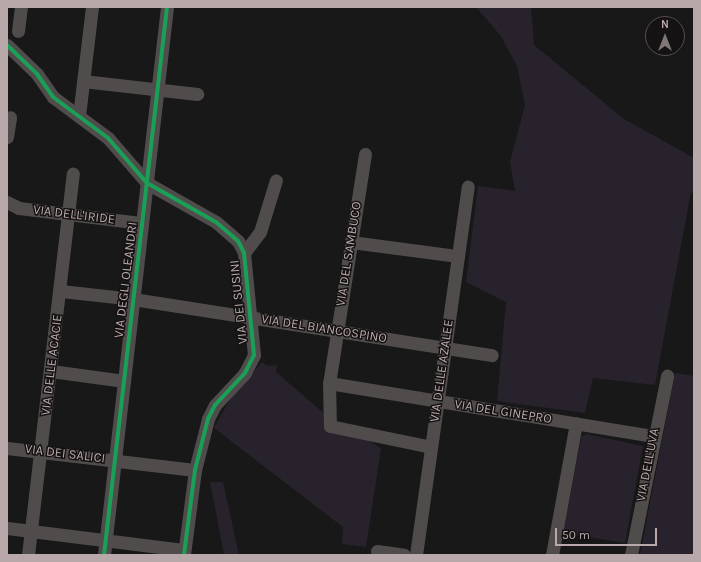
<!DOCTYPE html>
<style>
body{margin:0}
#map{position:relative;width:701px;height:562px;overflow:hidden;background:#181818;font-family:Karla,sans-serif}
div>[style]{position:absolute}
.green>*{inset:0;background:#27222b}
.street>*{height:13px;margin:-6.5px;padding:0 6.5px;transform-origin:6.5px;border-radius:6.5px;background:#514c4c}
.cycleway>*{height:4px;margin:-2px;padding:0 2px;transform-origin:2px;border-radius:2px;background:#1a9f57}
span{translate:-50% -50%;white-space:nowrap;text-align:center;line-height:1.15;-webkit-text-stroke:3px #141212;paint-order:stroke}
.street-label{font-size:13px;color:#b9a8a9}
.frame{position:absolute;inset:0;border:8px solid #b9a8a9;pointer-events:none}
.north{position:absolute;left:645px;top:16px;width:40px;height:40px;box-sizing:border-box;background:#141212;border:1px solid #564e4e;border-radius:50%;rotate:0deg;font-size:11px;font-weight:700;line-height:16px;text-align:center;color:#b9a8a9}
.north::after{content:'';display:block;margin:auto;width:14px;height:18px;background:#817676;clip-path:polygon(50% 0,100% 100%,50% 72%,0 100%)}
.scale{position:absolute;left:555px;top:528px;width:102px;height:18px;box-sizing:border-box;border:2px solid #b9a8a9;border-top:0;padding-left:5px;font-size:12px;line-height:14px;white-space:nowrap;color:#b9a8a9;-webkit-text-stroke:3px #141212;paint-order:stroke}
</style>
<div id="map">
<div class="green">
<i style="clip-path:polygon(476px 7px,531px 7px,534px 45px,624px 119px,694px 158px,694px 194px,691px 192px,655px 385px,593px 378px,585px 413px,497px 401px,506px 302px,466px 282px,478px 186px,515px 191px,510px 162px,525px 105px,517px 66px,500px 35px)"></i>
<i style="clip-path:polygon(262px 362px,267px 366px,277px 365px,276px 372px,325px 414px,381px 448px,366px 547px,342px 544px,343px 527px,214px 428px,230px 399px)"></i>
<i style="clip-path:polygon(675px 373px,694px 376px,694px 555px,640px 555px)"></i>
<i style="clip-path:polygon(586px 434px,643px 446px,625px 543px,563px 533px,581px 437px)"></i>
<i style="clip-path:polygon(210px 482px,223px 482px,239px 555px,224px 555px)"></i>
</div>
<div class="street">
<i style="left:18px;top:31px;width:24px;rotate:-83deg"></i>
<i style="left:7px;top:45px;width:42px;rotate:44deg"></i>
<i style="left:37px;top:74px;width:28px;rotate:55deg"></i>
<i style="left:53px;top:97px;width:69px;rotate:36.7deg"></i>
<i style="left:108px;top:138px;width:60px;rotate:49.1deg"></i>
<i style="left:147px;top:183px;width:79px;rotate:29.5deg"></i>
<i style="left:216px;top:222px;width:29px;rotate:41deg"></i>
<i style="left:238px;top:241px;width:13px;rotate:63deg"></i>
<i style="left:244px;top:253px;width:102px;rotate:84.4deg"></i>
<i style="left:254px;top:355px;width:20px;rotate:117deg"></i>
<i style="left:245px;top:373px;width:44px;rotate:133.2deg"></i>
<i style="left:215px;top:405px;width:16px;rotate:117deg"></i>
<i style="left:208px;top:419px;width:53px;rotate:104.3deg"></i>
<i style="left:195px;top:470px;width:86px;rotate:97.4deg"></i>
<i style="left:83px;top:81px;width:115px;rotate:6.5deg"></i>
<i style="left:79px;top:116px;width:110px;rotate:-83.2deg"></i>
<i style="left:7px;top:137px;width:20px;rotate:-81deg"></i>
<i style="left:365px;top:154px;width:232px;rotate:98.9deg"></i>
<i style="left:329px;top:383px;width:43px;rotate:88.7deg"></i>
<i style="left:330px;top:426px;width:103px;rotate:11.7deg"></i>
<i style="left:7px;top:202px;width:13px;rotate:27deg"></i>
<i style="left:19px;top:208px;width:124px;rotate:7deg"></i>
<i style="left:351px;top:242px;width:108px;rotate:7.5deg"></i>
<i style="left:244px;top:253px;width:26px;rotate:-53deg"></i>
<i style="left:260px;top:232px;width:54px;rotate:-72.9deg"></i>
<i style="left:61px;top:291px;width:72px;rotate:6.3deg"></i>
<i style="left:133px;top:299px;width:363px;rotate:8.9deg"></i>
<i style="left:51px;top:371px;width:74px;rotate:7.8deg"></i>
<i style="left:329px;top:383px;width:329px;rotate:9.3deg"></i>
<i style="left:7px;top:448px;width:189px;rotate:6.7deg"></i>
<i style="left:7px;top:528px;width:178px;rotate:7.1deg"></i>
<i style="left:377px;top:551px;width:27px;rotate:8deg"></i>
<i style="left:28px;top:555px;width:384px;rotate:-83.3deg"></i>
<i style="left:104px;top:555px;width:552px;rotate:-83.44deg"></i>
<i style="left:416px;top:555px;width:372px;rotate:-82deg"></i>
<i style="left:552px;top:555px;width:134px;rotate:-79.7deg"></i>
<i style="left:631px;top:555px;width:183px;rotate:-78.6deg"></i>
</div>
<div class="cycleway">
<i style="left:7px;top:45px;width:42px;rotate:44deg"></i>
<i style="left:37px;top:74px;width:28px;rotate:55deg"></i>
<i style="left:53px;top:97px;width:69px;rotate:36.7deg"></i>
<i style="left:108px;top:138px;width:60px;rotate:49.1deg"></i>
<i style="left:147px;top:183px;width:79px;rotate:29.5deg"></i>
<i style="left:216px;top:222px;width:29px;rotate:41deg"></i>
<i style="left:238px;top:241px;width:13px;rotate:63deg"></i>
<i style="left:244px;top:253px;width:102px;rotate:84.4deg"></i>
<i style="left:254px;top:355px;width:20px;rotate:117deg"></i>
<i style="left:245px;top:373px;width:44px;rotate:133.2deg"></i>
<i style="left:215px;top:405px;width:16px;rotate:117deg"></i>
<i style="left:208px;top:419px;width:53px;rotate:104.3deg"></i>
<i style="left:195px;top:470px;width:86px;rotate:97.4deg"></i>
<i style="left:104px;top:555px;width:552px;rotate:-83.44deg"></i>
</div>
<div class="street-label">
<span style="left:74px;top:215px;rotate:7deg">VIA DELL'IRIDE</span>
<span style="left:349px;top:254px;rotate:-81deg">VIA DEL SAMBUCO</span>
<span style="left:126px;top:280px;rotate:-83deg">VIA DEGLI OLEANDRI</span>
<span style="left:239px;top:302px;rotate:-96deg">VIA DEI SUSINI</span>
<span style="left:324px;top:329px;rotate:9deg">VIA DEL BIANCOSPINO</span>
<span style="left:52px;top:365px;rotate:-83deg">VIA DELLE ACACIE</span>
<span style="left:442px;top:371px;rotate:-82deg">VIA DELLE AZALEE</span>
<span style="left:503px;top:412px;rotate:9deg">VIA DEL GINEPRO</span>
<span style="left:65px;top:454px;rotate:7deg">VIA DEI SALICI</span>
<span style="left:648px;top:465px;rotate:-79deg">VIA DELL'UVA</span>
</div>
<div class="frame"></div>
<div class="north">N</div>
<div class="scale">50 m</div>
</div>
